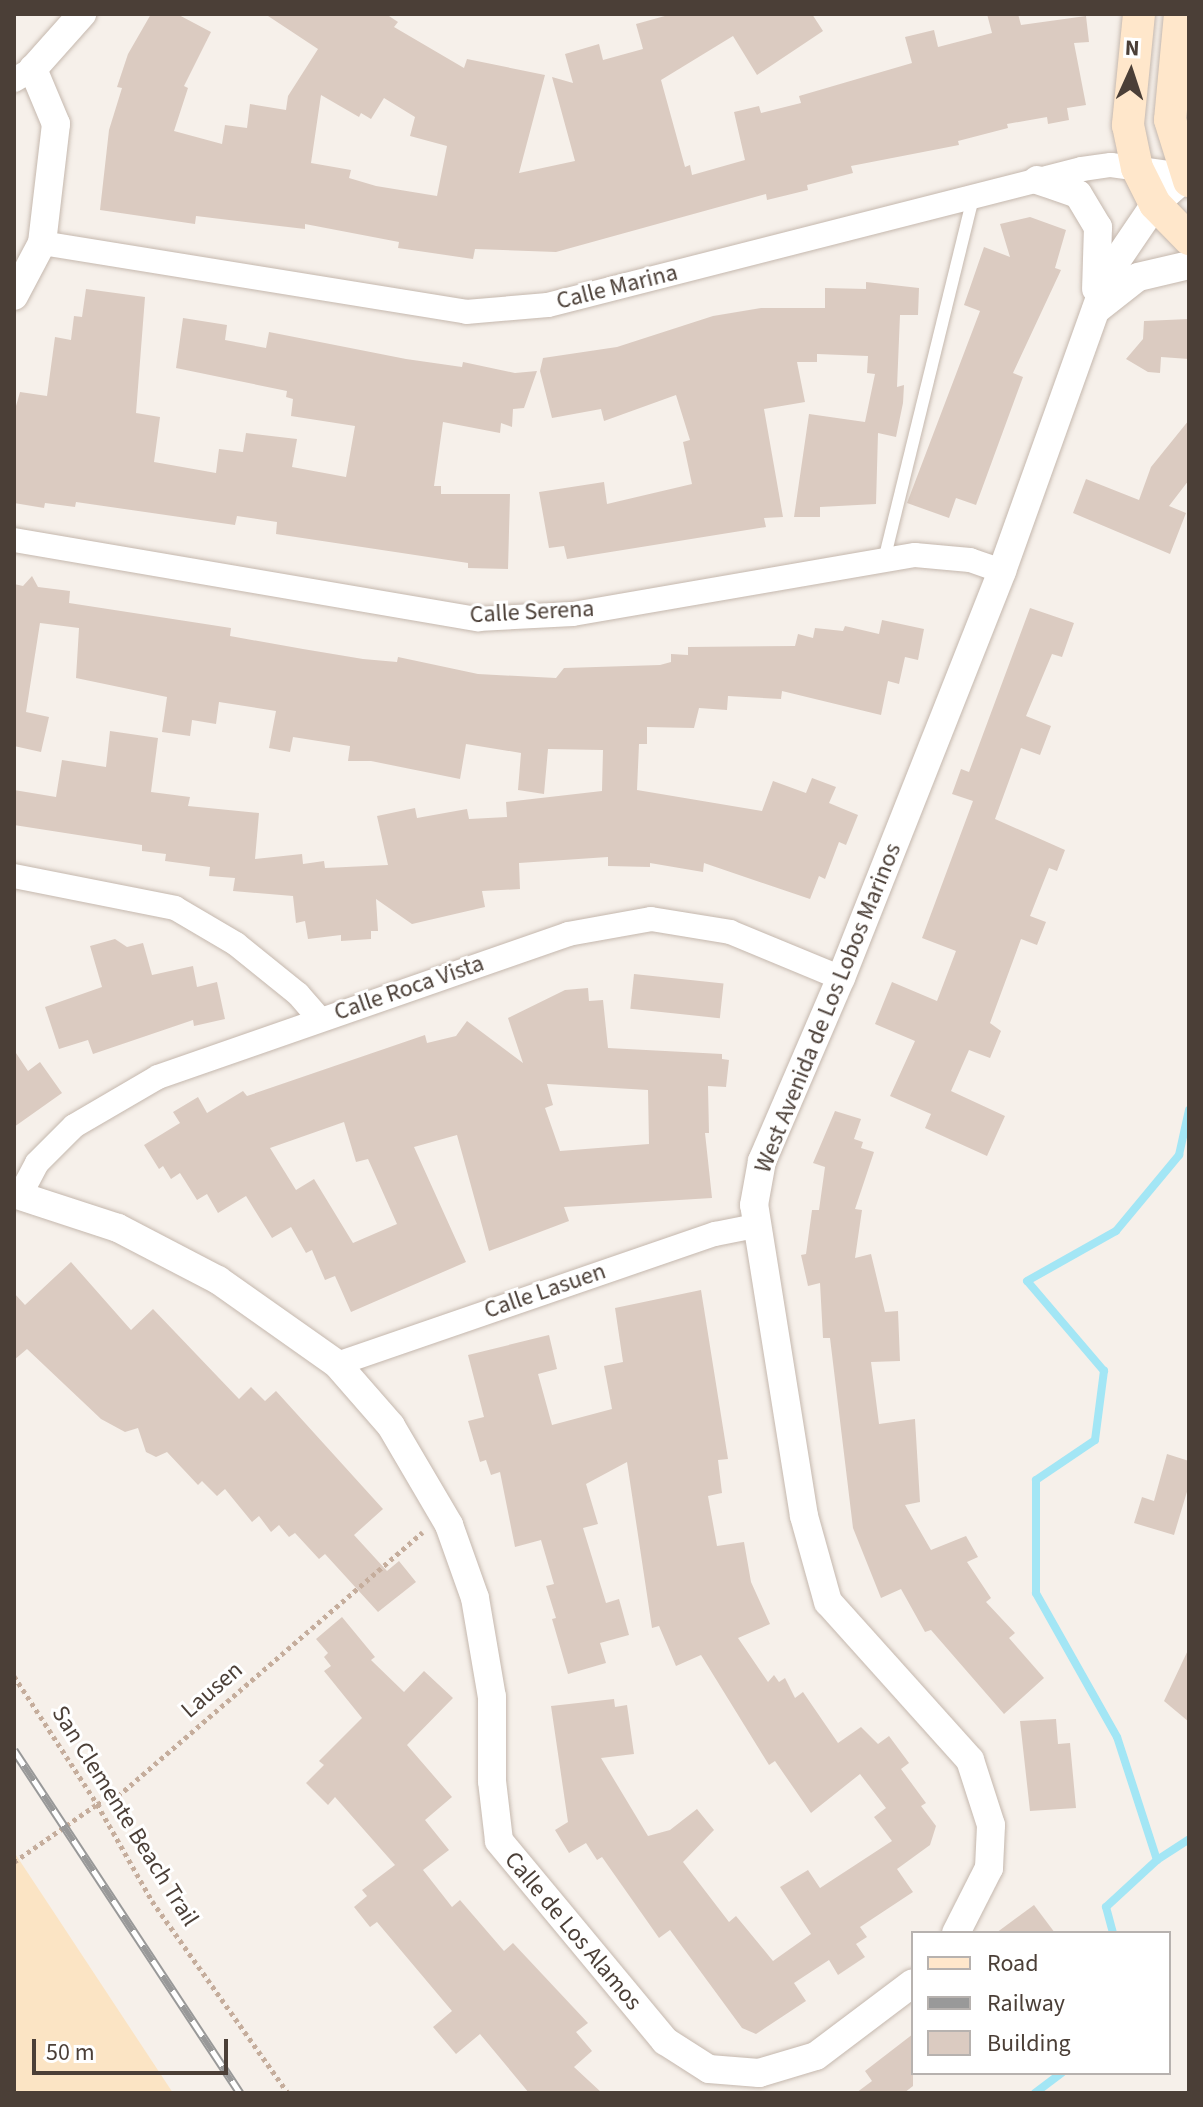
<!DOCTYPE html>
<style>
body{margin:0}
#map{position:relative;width:1203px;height:2107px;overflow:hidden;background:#f6f0ea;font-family:"Source Sans 3",sans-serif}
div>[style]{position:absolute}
.sand>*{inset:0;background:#fbe4c4}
.stream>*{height:8px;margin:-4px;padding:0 4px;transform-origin:4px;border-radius:4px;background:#a3e6f5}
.building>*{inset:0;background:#dbcbc1;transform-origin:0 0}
.path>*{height:5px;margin-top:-2.5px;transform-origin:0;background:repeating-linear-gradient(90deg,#c5ad9c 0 4px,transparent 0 8px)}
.roads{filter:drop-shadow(0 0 2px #c5b8ae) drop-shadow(0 0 2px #c5b8ae)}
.service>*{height:12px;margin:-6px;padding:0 6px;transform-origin:6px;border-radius:6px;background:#fff}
.minor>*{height:24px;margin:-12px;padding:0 12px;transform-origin:12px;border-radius:12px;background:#fff}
.tertiary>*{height:28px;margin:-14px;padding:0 14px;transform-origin:14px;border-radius:14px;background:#fff}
.secondary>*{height:32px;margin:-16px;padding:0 16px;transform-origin:16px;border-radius:16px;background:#ffe7cb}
.rail>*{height:9px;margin-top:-4.5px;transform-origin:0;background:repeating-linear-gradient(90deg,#fff 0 18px,#999 0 36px);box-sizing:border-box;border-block:2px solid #999}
span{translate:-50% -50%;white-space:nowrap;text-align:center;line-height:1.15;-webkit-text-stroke:6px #fff;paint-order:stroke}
.street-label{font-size:24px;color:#4b3f37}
.frame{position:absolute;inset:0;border:16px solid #4b3f37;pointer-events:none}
.legend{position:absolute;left:911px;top:1931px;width:260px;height:144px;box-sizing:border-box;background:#fff;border:2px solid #b7b2af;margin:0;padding:10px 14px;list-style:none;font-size:24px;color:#4b3f37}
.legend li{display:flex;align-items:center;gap:16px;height:40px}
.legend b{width:40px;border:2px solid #b7b2af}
.north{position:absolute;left:1091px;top:32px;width:80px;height:80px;-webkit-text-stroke:6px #fff;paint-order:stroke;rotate:3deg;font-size:22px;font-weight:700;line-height:32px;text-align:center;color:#4b3f37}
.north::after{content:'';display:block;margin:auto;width:28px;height:36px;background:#4b3f37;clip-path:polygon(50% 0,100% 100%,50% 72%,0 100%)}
.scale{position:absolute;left:32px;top:2039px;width:196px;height:36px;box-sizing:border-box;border:4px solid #4b3f37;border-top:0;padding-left:10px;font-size:24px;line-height:28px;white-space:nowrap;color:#4b3f37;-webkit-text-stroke:6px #fff;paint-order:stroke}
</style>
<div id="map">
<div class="sand">
<i style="clip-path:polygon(14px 1852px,53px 1911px,173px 2093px,14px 2093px)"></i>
</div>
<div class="stream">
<i style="left:1157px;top:1860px;width:38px;rotate:-33deg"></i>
<i style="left:1113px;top:1933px;width:27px;rotate:-105deg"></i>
<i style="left:1106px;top:1907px;width:69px;rotate:-42.7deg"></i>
<i style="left:1157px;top:1860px;width:129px;rotate:-108deg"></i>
<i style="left:1117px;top:1737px;width:165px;rotate:-119.4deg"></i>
<i style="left:1036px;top:1593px;width:113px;rotate:-90deg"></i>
<i style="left:1036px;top:1480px;width:71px;rotate:-34.1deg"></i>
<i style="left:1095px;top:1440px;width:70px;rotate:-82.6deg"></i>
<i style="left:1104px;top:1371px;width:118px;rotate:-130.5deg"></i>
<i style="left:1027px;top:1281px;width:102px;rotate:-29.3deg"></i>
<i style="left:1116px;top:1231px;width:99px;rotate:-50.3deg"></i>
<i style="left:1179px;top:1155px;width:46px;rotate:-77.5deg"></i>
<i style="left:1035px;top:2093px;width:34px;rotate:-37deg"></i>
</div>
<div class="building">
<i style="clip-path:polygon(evenodd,151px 14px,177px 14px,211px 32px,184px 86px,188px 88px,174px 131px,222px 144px,225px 125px,247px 128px,250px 104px,286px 110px,288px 96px,318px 49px,265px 14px,386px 14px,398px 22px,394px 27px,464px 68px,467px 59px,545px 75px,519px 173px,575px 161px,552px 77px,573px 83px,565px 54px,599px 44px,603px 60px,643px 49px,636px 24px,672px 14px,812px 14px,823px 31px,757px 75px,733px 36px,661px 80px,685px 167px,690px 165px,692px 175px,745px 160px,734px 112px,759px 106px,761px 113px,801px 103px,799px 96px,912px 63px,905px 37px,934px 30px,938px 47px,992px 33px,987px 14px,1018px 14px,1021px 25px,1086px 16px,1089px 42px,1074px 43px,1086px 105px,1067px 108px,1069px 120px,1048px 124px,1047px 117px,1007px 124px,1008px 128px,958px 141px,959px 145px,851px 166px,853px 173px,807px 185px,808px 190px,767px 200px,766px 194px,556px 252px,475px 249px,473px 259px,398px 248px,399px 242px,305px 224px,305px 229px,196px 216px,195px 224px,100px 210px,109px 130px,122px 88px,117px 87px,128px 54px,151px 14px,321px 95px,359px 117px,361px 113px,371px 119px,384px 98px,415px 117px,410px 136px,447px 146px,437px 196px,376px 186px,349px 178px,351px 170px,311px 163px,321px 95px)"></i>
<i style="clip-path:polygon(1030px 217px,1066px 230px,1055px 268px,1061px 270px,1013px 373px,1023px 377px,976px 505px,956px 498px,949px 518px,907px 503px,980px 311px,964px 305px,984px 247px,1010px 257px,1000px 224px)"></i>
<i style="clip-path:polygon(866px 282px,919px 288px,918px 315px,900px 315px,897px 387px,904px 385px,903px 403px,896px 437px,878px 433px,876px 504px,820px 507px,820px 517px,794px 517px,809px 414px,865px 422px,875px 374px,867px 373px,868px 356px,817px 354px,817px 362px,797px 362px,805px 402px,764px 409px,783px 517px,764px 518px,766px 527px,567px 559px,564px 546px,549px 548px,539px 492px,604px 482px,607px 504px,692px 484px,683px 442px,690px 440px,676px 395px,604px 421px,601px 409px,552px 418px,540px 371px,543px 358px,617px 347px,713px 316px,761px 308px,825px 308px,825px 288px,866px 289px)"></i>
<i style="clip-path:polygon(86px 289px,145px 297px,136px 413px,160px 417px,154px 462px,216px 473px,219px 449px,243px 452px,246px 433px,297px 439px,292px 467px,346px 477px,355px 426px,291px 416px,293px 399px,286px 397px,287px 391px,176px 368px,183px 318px,227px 325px,225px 340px,266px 348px,269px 332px,406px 359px,462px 367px,463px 362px,515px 373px,537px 371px,524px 408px,513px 409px,512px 427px,501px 423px,500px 433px,443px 422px,434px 486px,441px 486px,441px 494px,510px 494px,508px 569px,468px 568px,468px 563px,276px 534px,277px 522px,237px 516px,235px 525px,76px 502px,75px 507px,45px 503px,44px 508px,14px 503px,14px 413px,20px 392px,47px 396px,55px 337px,71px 340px,74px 316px,82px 317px)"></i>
<i style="clip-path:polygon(1189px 319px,1189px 359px,1161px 357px,1160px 373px,1148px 372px,1126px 359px,1143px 339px,1144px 321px)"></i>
<i style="clip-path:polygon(1189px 420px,1189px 480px,1169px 506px,1186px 513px,1170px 554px,1073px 513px,1086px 479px,1139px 500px,1151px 467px)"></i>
<i style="clip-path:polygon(32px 576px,38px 587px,70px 591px,69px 603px,231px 628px,230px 636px,303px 649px,363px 659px,397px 662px,398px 657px,478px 674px,556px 678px,564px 668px,660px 665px,671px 662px,671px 654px,688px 655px,688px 647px,795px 646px,798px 634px,813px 638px,815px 628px,843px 631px,845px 626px,879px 634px,882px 620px,924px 629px,918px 660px,905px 657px,899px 684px,888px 681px,881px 715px,782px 691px,781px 699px,728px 696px,727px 710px,699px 708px,694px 728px,647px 727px,647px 744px,639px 744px,637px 790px,762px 811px,773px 781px,806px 793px,812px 778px,836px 787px,829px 803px,858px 815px,846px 845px,839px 842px,825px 879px,819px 876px,810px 899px,704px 863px,703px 872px,650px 863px,650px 867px,608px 866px,608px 857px,519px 863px,520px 889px,482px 891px,485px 907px,412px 924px,376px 899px,378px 931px,371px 931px,371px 939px,341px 941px,341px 935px,308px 939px,305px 921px,296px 923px,293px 896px,233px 891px,235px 878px,209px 876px,210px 867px,165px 861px,166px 854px,142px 851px,142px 845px,14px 825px,14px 790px,56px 797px,62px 760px,106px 767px,110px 731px,158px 738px,151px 792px,190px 797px,188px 806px,259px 813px,255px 859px,302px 854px,303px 864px,324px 861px,325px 868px,388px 865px,377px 816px,415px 808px,417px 818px,467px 809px,469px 819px,507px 817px,506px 802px,602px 791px,603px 750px,548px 749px,544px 794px,518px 790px,521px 753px,466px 744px,460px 779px,371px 761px,348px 761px,350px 746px,293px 737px,290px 752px,269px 748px,276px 711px,219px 702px,216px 724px,192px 720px,190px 736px,162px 732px,167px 697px,76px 678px,79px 628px,40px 623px,26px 712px,49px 717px,41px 752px,14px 746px,14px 584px,23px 586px)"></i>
<i style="clip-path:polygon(1030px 608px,1074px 623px,1062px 657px,1052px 654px,1026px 716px,1051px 726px,1040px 755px,1021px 748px,995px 819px,1065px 850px,1057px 871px,1049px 868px,1030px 916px,1046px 922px,1037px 945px,1021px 939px,990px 1023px,1001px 1031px,990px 1058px,969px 1050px,951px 1091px,1005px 1116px,987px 1156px,925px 1128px,931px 1114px,890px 1096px,915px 1041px,875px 1024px,892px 982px,937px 1001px,956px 951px,922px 938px,973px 801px,952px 794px,961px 769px,969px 772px)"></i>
<i style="clip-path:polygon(115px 939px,127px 947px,143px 943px,152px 975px,193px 966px,197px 987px,217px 982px,225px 1019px,194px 1026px,193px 1020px,93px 1054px,88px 1040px,59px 1049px,45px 1007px,102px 987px,90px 946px)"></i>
<i style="left:634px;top:974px;width:90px;height:35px;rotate:6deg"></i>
<i style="clip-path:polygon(evenodd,588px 988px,589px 1001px,603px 1000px,608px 1048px,722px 1054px,722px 1059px,729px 1060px,726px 1087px,708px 1086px,709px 1133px,705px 1133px,712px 1198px,564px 1207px,569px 1221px,489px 1251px,457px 1135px,414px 1147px,466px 1262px,351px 1312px,335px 1276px,325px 1280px,312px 1250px,306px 1253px,291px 1227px,272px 1238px,246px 1196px,218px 1213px,207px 1194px,197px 1200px,180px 1173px,171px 1179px,163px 1166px,159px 1169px,144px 1145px,180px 1123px,173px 1112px,198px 1097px,207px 1113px,243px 1091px,247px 1096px,425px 1035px,427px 1043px,456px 1036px,467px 1021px,523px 1063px,508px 1018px,565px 990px,588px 988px,547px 1084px,648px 1090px,649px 1144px,560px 1151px,545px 1108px,553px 1105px,547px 1084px,588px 988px,344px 1122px,356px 1162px,368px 1159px,397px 1224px,353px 1243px,314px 1179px,296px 1190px,270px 1148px,344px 1122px)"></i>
<i style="clip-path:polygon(14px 1050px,28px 1071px,40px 1062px,62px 1093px,14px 1127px)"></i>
<i style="clip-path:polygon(835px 1111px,861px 1119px,854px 1139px,863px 1142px,861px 1148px,874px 1152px,855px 1209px,862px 1210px,855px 1258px,871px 1254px,885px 1312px,898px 1311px,900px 1361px,871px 1362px,879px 1424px,915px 1419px,920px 1502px,905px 1505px,931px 1550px,966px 1536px,978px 1557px,967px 1562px,991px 1598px,986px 1602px,1015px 1633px,1009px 1638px,1044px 1678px,1004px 1714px,931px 1630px,925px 1632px,901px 1589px,881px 1598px,853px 1528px,830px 1338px,823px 1338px,820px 1283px,808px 1286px,801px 1255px,806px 1254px,812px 1210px,819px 1210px,825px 1167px,813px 1163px)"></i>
<i style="clip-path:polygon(71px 1262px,131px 1330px,153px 1309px,239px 1399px,251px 1387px,265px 1401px,276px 1391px,383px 1509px,354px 1535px,387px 1571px,399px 1561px,416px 1582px,378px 1612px,325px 1554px,319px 1559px,295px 1533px,289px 1537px,279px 1525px,271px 1532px,259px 1516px,252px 1522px,225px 1489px,217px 1496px,202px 1481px,198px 1485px,167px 1452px,156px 1457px,146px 1452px,138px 1428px,125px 1432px,101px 1419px,27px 1349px,14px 1360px,14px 1293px,25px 1305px)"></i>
<i style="clip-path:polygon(701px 1290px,728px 1459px,718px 1460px,722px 1493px,708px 1496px,717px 1546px,744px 1542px,751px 1582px,770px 1624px,738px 1638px,768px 1682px,774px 1675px,779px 1682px,785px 1678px,795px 1698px,803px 1692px,838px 1743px,861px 1727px,878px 1744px,889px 1736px,909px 1763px,901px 1769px,926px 1803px,921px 1806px,936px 1826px,930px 1845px,897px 1869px,913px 1892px,860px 1927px,867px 1937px,856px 1944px,865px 1957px,838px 1975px,829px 1960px,794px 1983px,806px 2001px,756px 2034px,742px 2028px,670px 1930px,659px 1938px,602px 1857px,597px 1860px,586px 1843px,569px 1853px,555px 1830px,568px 1822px,551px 1706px,614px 1699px,615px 1707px,627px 1705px,634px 1754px,601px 1758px,648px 1836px,670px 1830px,697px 1809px,714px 1830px,683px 1862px,729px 1922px,736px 1916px,773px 1961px,811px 1934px,780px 1887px,808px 1870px,820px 1888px,892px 1841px,874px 1817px,886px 1808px,860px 1774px,811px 1813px,775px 1761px,769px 1765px,701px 1655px,676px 1666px,659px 1626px,652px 1628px,627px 1462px,586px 1484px,598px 1524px,583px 1528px,606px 1603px,619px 1599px,629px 1635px,600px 1643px,606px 1663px,568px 1674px,552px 1619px,556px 1618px,546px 1586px,554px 1584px,541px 1540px,515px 1547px,500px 1472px,491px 1475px,486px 1460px,480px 1462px,468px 1421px,484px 1417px,468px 1355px,549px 1335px,557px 1369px,538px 1374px,552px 1425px,612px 1409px,604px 1366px,623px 1362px,615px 1308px)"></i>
<i style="clip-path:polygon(1167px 1454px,1189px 1461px,1189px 1485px,1174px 1535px,1134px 1523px,1142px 1497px,1154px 1501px)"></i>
<i style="clip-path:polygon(342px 1617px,375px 1657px,371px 1660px,404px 1692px,424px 1671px,453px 1698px,407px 1745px,452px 1797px,425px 1820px,449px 1850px,423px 1870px,452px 1907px,460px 1900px,504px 1951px,513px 1943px,588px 2023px,576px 2032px,592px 2051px,574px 2067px,602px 2093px,529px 2093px,480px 2034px,456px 2054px,433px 2027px,452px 2011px,377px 1922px,370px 1927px,354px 1907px,367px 1896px,362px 1890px,395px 1865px,335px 1797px,328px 1805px,306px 1783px,324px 1765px,319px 1761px,362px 1718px,324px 1671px,331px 1666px,324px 1657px,328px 1653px,316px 1639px)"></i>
<i style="clip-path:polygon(1189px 1648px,1189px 1722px,1164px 1701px)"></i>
<i style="clip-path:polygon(1056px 1719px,1058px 1744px,1070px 1743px,1076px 1808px,1030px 1811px,1020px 1721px)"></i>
<i style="clip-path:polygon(1034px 1905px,1055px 1933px,996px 1933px)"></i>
<i style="clip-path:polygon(913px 2034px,913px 2086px,904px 2093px,856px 2093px,872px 2081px,865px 2071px)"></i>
</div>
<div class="path">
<i style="left:14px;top:1676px;width:153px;rotate:57deg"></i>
<i style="left:97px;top:1804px;width:112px;rotate:60.4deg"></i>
<i style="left:152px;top:1901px;width:235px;rotate:54.7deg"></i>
<i style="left:14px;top:1862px;width:101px;rotate:-34.9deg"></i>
<i style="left:97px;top:1804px;width:22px;rotate:-21deg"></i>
<i style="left:118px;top:1796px;width:403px;rotate:-40.9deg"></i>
</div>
<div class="roads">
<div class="service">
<i style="left:884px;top:560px;width:374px;rotate:-76.2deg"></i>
</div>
<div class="minor">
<i style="left:14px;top:80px;width:22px;rotate:-30deg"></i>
<i style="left:42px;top:243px;width:430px;rotate:9.2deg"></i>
<i style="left:466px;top:312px;width:82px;rotate:-4.9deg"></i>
<i style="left:548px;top:305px;width:551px;rotate:-14.29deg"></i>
<i style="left:1082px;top:169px;width:29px;rotate:-8deg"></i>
<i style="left:1111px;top:165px;width:74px;rotate:7.8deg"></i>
<i style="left:14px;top:540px;width:471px;rotate:9.7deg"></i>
<i style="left:478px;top:619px;width:95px;rotate:-3deg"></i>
<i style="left:573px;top:614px;width:347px;rotate:-9.8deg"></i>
<i style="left:915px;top:555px;width:55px;rotate:5.2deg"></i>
<i style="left:970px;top:560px;width:34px;rotate:19deg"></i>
<i style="left:14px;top:876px;width:164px;rotate:11.2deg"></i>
<i style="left:175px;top:908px;width:71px;rotate:30.5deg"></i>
<i style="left:236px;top:944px;width:80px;rotate:38.9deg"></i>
<i style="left:298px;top:994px;width:33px;rotate:49deg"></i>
<i style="left:19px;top:1197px;width:38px;rotate:-62deg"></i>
<i style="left:37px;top:1163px;width:52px;rotate:-45deg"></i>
<i style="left:74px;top:1126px;width:97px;rotate:-30.3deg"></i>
<i style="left:158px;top:1077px;width:434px;rotate:-19.2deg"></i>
<i style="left:568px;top:934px;width:84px;rotate:-10.2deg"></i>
<i style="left:651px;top:919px;width:80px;rotate:9.3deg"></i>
<i style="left:730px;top:932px;width:120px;rotate:22.5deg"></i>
<i style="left:337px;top:1364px;width:400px;rotate:-19deg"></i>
<i style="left:715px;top:1234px;width:41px;rotate:-11.3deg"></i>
</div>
<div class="tertiary">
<i style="left:1037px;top:180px;width:43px;rotate:18.9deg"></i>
<i style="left:1078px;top:194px;width:39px;rotate:59deg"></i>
<i style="left:1098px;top:227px;width:62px;rotate:91.8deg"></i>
<i style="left:14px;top:296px;width:60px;rotate:-62.2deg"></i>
<i style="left:42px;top:243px;width:120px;rotate:-83.3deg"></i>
<i style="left:56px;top:124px;width:60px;rotate:-112.7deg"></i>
<i style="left:33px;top:69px;width:74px;rotate:-48.3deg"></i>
<i style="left:1096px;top:310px;width:53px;rotate:-38.2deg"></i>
<i style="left:1138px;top:277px;width:52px;rotate:-13.2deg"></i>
<i style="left:14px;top:1194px;width:109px;rotate:18.1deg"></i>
<i style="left:118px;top:1228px;width:113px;rotate:27.5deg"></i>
<i style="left:218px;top:1280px;width:146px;rotate:35.2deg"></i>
<i style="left:337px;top:1364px;width:82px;rotate:48.9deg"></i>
<i style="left:391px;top:1426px;width:115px;rotate:59.6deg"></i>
<i style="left:449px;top:1525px;width:77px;rotate:70.4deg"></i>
<i style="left:475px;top:1598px;width:100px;rotate:80.3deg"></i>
<i style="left:492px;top:1697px;width:84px;rotate:90deg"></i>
<i style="left:492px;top:1781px;width:60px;rotate:83.3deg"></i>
<i style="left:499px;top:1841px;width:260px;rotate:50.3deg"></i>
<i style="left:665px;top:2041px;width:52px;rotate:32.5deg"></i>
<i style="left:709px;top:2069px;width:50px;rotate:4.6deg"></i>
<i style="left:759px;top:2073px;width:59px;rotate:-16.6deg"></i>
<i style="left:816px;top:2056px;width:121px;rotate:-37deg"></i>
<i style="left:956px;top:1933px;width:73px;rotate:-63.1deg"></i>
<i style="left:989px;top:1868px;width:43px;rotate:-87.3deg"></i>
<i style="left:991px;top:1825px;width:68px;rotate:-107.9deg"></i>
<i style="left:970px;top:1760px;width:212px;rotate:-131.9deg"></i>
<i style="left:828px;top:1602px;width:89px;rotate:-105.6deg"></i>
<i style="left:804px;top:1516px;width:315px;rotate:-99.1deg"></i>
<i style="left:754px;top:1205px;width:45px;rotate:-79.7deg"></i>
<i style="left:762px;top:1161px;width:199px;rotate:-66.7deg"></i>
<i style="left:841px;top:978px;width:438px;rotate:-68.4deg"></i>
<i style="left:1002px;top:571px;width:318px;rotate:-70.3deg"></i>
<i style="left:1109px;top:272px;width:82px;rotate:-55.9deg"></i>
<i style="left:1155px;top:204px;width:45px;rotate:-41.4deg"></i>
</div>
<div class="secondary">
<i style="left:1139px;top:14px;width:112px;rotate:95.7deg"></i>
<i style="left:1128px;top:125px;width:44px;rotate:78.2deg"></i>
<i style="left:1137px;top:168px;width:40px;rotate:63.4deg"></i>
<i style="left:1155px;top:204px;width:49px;rotate:45.8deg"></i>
<i style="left:1180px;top:14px;width:106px;rotate:95.4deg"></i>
<i style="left:1170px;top:120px;width:64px;rotate:72.7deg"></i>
</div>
</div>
<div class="rail">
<i style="left:14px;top:1750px;width:411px;rotate:56.6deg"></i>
</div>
<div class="street-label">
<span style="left:617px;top:287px;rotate:-14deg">Calle Marina</span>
<span style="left:532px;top:612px;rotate:-3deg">Calle Serena</span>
<span style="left:409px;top:988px;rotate:-19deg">Calle Roca Vista</span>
<span style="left:828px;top:1008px;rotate:-68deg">West Avenida de Los Lobos Marinos</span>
<span style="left:545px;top:1291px;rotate:-19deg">Calle Lasuen</span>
<span style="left:212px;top:1690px;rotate:-41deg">Lausen</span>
<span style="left:125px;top:1816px;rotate:58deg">San Clemente Beach Trail</span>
<span style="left:573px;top:1931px;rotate:50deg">Calle de Los Alamos</span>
</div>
<div class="frame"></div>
<ul class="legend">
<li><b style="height:10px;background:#ffe7cb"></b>Road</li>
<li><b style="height:10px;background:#999"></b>Railway</li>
<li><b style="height:22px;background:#dbcbc1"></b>Building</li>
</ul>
<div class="north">N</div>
<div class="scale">50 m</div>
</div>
